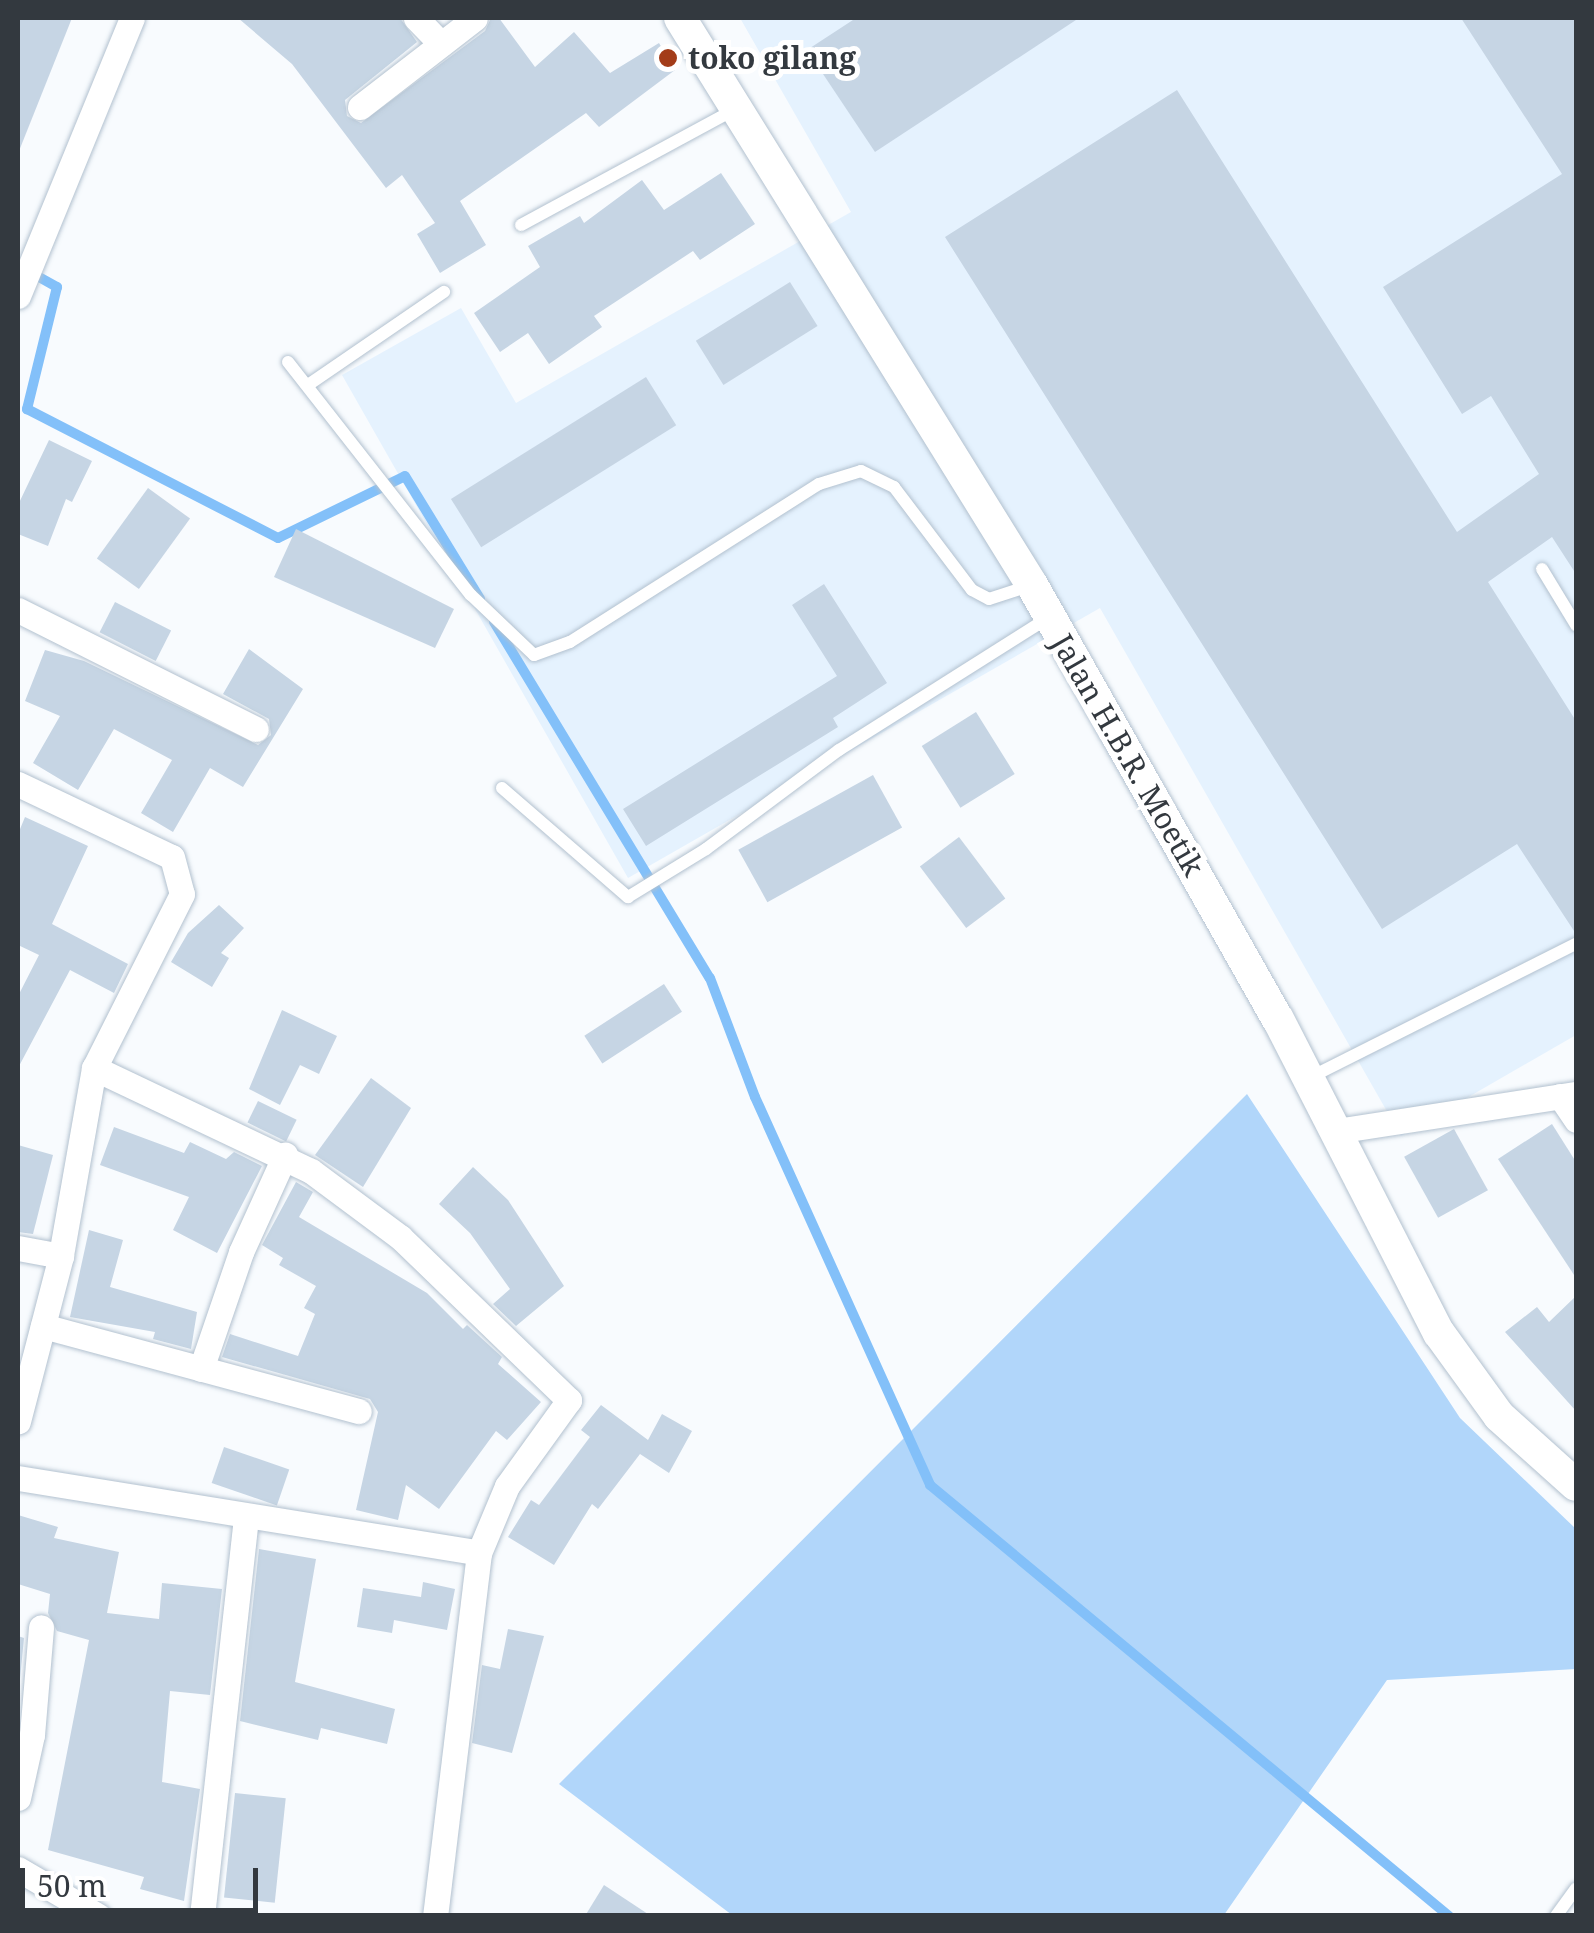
<!DOCTYPE html>
<style>
body{margin:0}
#map{position:relative;width:1594px;height:1933px;overflow:hidden;background:#f8fbfe;font-family:"Noto Serif",serif}
div>[style]{position:absolute}
.built>*{inset:0;background:#e5f2fe}
.green>*{inset:0;background:#b1d6fa}
.stream>*{height:10px;margin:-5px;padding:0 5px;transform-origin:5px;border-radius:5px;background:#83c0f9}
.building>*{inset:0;background:#c6d5e4;transform-origin:0 0}
.roads{filter:drop-shadow(0 0 2px #b2c1cf) drop-shadow(0 0 2px #b2c1cf)}
.service>*{height:12px;margin:-6px;padding:0 6px;transform-origin:6px;border-radius:6px;background:#fff}
.minor>*{height:25px;margin:-12.5px;padding:0 12.5px;transform-origin:12.5px;border-radius:12.5px;background:#fff}
.tertiary>*{height:32px;margin:-16px;padding:0 16px;transform-origin:16px;border-radius:16px;background:#fff}
.dots>*{width:28px;height:28px;translate:-50% -50%;box-sizing:border-box;border:5px solid #fff;border-radius:50%}
span{translate:-50% -50%;white-space:nowrap;text-align:center;line-height:1.15;-webkit-text-stroke:10px #fff;paint-order:stroke}
.poi-label{font-size:30px;color:#33393f;font-weight:700}
.left{translate:0 -50%;text-align:left}
.street-label{font-size:30px;color:#33393f}
.frame{position:absolute;inset:0;border:20px solid #33393f;pointer-events:none}
.scale{position:absolute;left:20px;top:1868px;width:238px;height:45px;box-sizing:border-box;border:5px solid #33393f;border-top:0;padding-left:12px;font-size:30px;line-height:35px;white-space:nowrap;color:#33393f;-webkit-text-stroke:8px #fff;paint-order:stroke}
</style>
<div id="map">
<div class="built">
<i style="clip-path:polygon(740px 18px,1576px 18px,1576px 1035px,1401px 1136px,1100px 608px,628px 878px,342px 375px,461px 308px,516px 403px,851px 212px)"></i>
</div>
<div class="green">
<i style="clip-path:polygon(1247px 1094px,1460px 1418px,1576px 1529px,1576px 1669px,1387px 1680px,1224px 1915px,732px 1915px,559px 1784px)"></i>
</div>
<div class="stream">
<i style="left:30px;top:272px;width:31px;rotate:29deg"></i>
<i style="left:57px;top:287px;width:126px;rotate:103.8deg"></i>
<i style="left:27px;top:409px;width:282px;rotate:27.2deg"></i>
<i style="left:278px;top:538px;width:141px;rotate:-26deg"></i>
<i style="left:405px;top:476px;width:144px;rotate:58.6deg"></i>
<i style="left:494px;top:622px;width:416px;rotate:58.8deg"></i>
<i style="left:710px;top:978px;width:127px;rotate:69.3deg"></i>
<i style="left:755px;top:1097px;width:426px;rotate:65.7deg"></i>
<i style="left:930px;top:1485px;width:675px;rotate:39.71deg"></i>
</div>
<div class="building">
<i style="clip-path:polygon(18px 18px,72px 18px,19px 151px,18px 151px)"></i>
<i style="clip-path:polygon(238px 18px,400px 18px,417px 42px,345px 100px,347px 116px,361px 123px,485px 31px,491px 18px,499px 18px,535px 67px,574px 32px,610px 73px,659px 43px,675px 70px,599px 127px,586px 113px,460px 201px,486px 245px,440px 273px,417px 234px,435px 223px,402px 175px,386px 188px,292px 64px)"></i>
<i style="clip-path:polygon(856px 18px,1079px 18px,875px 152px,807px 50px)"></i>
<i style="clip-path:polygon(1461px 18px,1576px 18px,1576px 574px,1552px 537px,1488px 582px,1576px 721px,1576px 934px,1517px 844px,1382px 929px,945px 237px,1177px 90px,1457px 532px,1539px 474px,1491px 396px,1462px 414px,1383px 287px,1562px 174px)"></i>
<i style="clip-path:polygon(721px 173px,755px 224px,700px 260px,693px 251px,594px 316px,602px 327px,549px 364px,528px 333px,500px 352px,474px 313px,540px 267px,528px 246px,580px 216px,584px 223px,642px 180px,664px 210px)"></i>
<i style="left:790px;top:282px;width:52px;height:111px;rotate:58deg"></i>
<i style="left:646px;top:377px;width:57px;height:230px;rotate:58deg"></i>
<i style="clip-path:polygon(49px 440px,92px 461px,72px 502px,66px 499px,48px 546px,18px 534px,18px 505px)"></i>
<i style="left:148px;top:488px;width:52px;height:87px;rotate:36deg"></i>
<i style="clip-path:polygon(296px 529px,454px 609px,435px 648px,274px 577px)"></i>
<i style="clip-path:polygon(824px 584px,887px 683px,833px 718px,838px 727px,646px 846px,623px 809px,837px 676px,792px 605px)"></i>
<i style="left:115px;top:602px;width:63px;height:34px;rotate:27deg"></i>
<i style="clip-path:polygon(249px 649px,303px 689px,243px 787px,210px 768px,173px 832px,141px 813px,172px 760px,114px 729px,78px 790px,33px 763px,60px 716px,25px 701px,45px 650px,84px 661px,258px 745px,271px 735px,269px 719px,223px 694px)"></i>
<i style="left:976px;top:712px;width:73px;height:64px;rotate:58deg"></i>
<i style="left:873px;top:775px;width:60px;height:154px;rotate:61deg"></i>
<i style="clip-path:polygon(25px 817px,88px 846px,52px 924px,128px 964px,114px 993px,70px 970px,18px 1068px,18px 996px,39px 955px,18px 945px,18px 834px)"></i>
<i style="left:959px;top:837px;width:77px;height:49px;rotate:53deg"></i>
<i style="clip-path:polygon(219px 905px,244px 928px,221px 953px,229px 958px,212px 987px,171px 962px,188px 933px)"></i>
<i style="left:664px;top:984px;width:33px;height:95px;rotate:57deg"></i>
<i style="clip-path:polygon(282px 1010px,337px 1036px,319px 1074px,300px 1065px,280px 1105px,249px 1089px)"></i>
<i style="clip-path:polygon(371px 1078px,411px 1108px,363px 1187px,315px 1155px)"></i>
<i style="left:258px;top:1101px;width:43px;height:24px;rotate:26deg"></i>
<i style="clip-path:polygon(1552px 1124px,1576px 1162px,1576px 1278px,1498px 1159px)"></i>
<i style="clip-path:polygon(114px 1127px,184px 1153px,190px 1142px,226px 1159px,234px 1152px,262px 1166px,217px 1253px,173px 1230px,189px 1197px,100px 1165px)"></i>
<i style="left:1454px;top:1129px;width:70px;height:57px;rotate:61deg"></i>
<i style="clip-path:polygon(18px 1145px,53px 1155px,33px 1234px,18px 1232px)"></i>
<i style="clip-path:polygon(473px 1167px,508px 1200px,564px 1286px,516px 1326px,493px 1304px,510px 1289px,470px 1233px,439px 1204px)"></i>
<i style="clip-path:polygon(296px 1182px,313px 1192px,299px 1217px,427px 1293px,463px 1329px,467px 1325px,502px 1357px,498px 1364px,541px 1402px,507px 1440px,496px 1431px,439px 1509px,406px 1485px,398px 1520px,356px 1510px,378px 1412px,370px 1399px,222px 1357px,230px 1334px,298px 1356px,315px 1314px,304px 1308px,316px 1286px,279px 1265px,283px 1258px,262px 1245px)"></i>
<i style="clip-path:polygon(89px 1230px,123px 1240px,110px 1287px,197px 1312px,191px 1349px,153px 1339px,155px 1332px,70px 1317px)"></i>
<i style="clip-path:polygon(1576px 1296px,1576px 1411px,1505px 1332px,1537px 1307px,1549px 1322px)"></i>
<i style="clip-path:polygon(601px 1405px,648px 1440px,662px 1414px,692px 1431px,669px 1473px,640px 1454px,598px 1509px,592px 1504px,554px 1565px,508px 1537px,531px 1500px,539px 1505px,590px 1437px,581px 1430px)"></i>
<i style="left:224px;top:1447px;width:69px;height:38px;rotate:19deg"></i>
<i style="clip-path:polygon(18px 1515px,58px 1527px,54px 1538px,119px 1552px,107px 1613px,159px 1619px,162px 1583px,222px 1589px,210px 1695px,170px 1691px,162px 1782px,200px 1789px,184px 1901px,140px 1889px,144px 1877px,48px 1850px,89px 1640px,57px 1631px,48px 1613px,50px 1594px,18px 1584px)"></i>
<i style="clip-path:polygon(259px 1549px,316px 1559px,295px 1682px,395px 1709px,387px 1744px,321px 1728px,318px 1740px,240px 1721px)"></i>
<i style="clip-path:polygon(423px 1582px,455px 1589px,447px 1630px,394px 1620px,392px 1633px,357px 1627px,363px 1588px,421px 1597px)"></i>
<i style="clip-path:polygon(508px 1629px,544px 1636px,512px 1753px,472px 1743px,482px 1665px,500px 1669px)"></i>
<i style="clip-path:polygon(18px 1636px,24px 1638px,20px 1679px,18px 1679px)"></i>
<i style="left:235px;top:1793px;width:51px;height:105px;rotate:6deg"></i>
<i style="clip-path:polygon(604px 1885px,651px 1916px,585px 1916px)"></i>
</div>
<div class="roads">
<div class="service">
<i style="left:521px;top:225px;width:242px;rotate:-28.4deg"></i>
<i style="left:288px;top:362px;width:296px;rotate:51.9deg"></i>
<i style="left:471px;top:595px;width:87px;rotate:43.6deg"></i>
<i style="left:534px;top:655px;width:38px;rotate:-20deg"></i>
<i style="left:570px;top:642px;width:295px;rotate:-32.4deg"></i>
<i style="left:819px;top:484px;width:44px;rotate:-17.2deg"></i>
<i style="left:861px;top:471px;width:37px;rotate:26deg"></i>
<i style="left:894px;top:487px;width:129px;rotate:52.9deg"></i>
<i style="left:972px;top:590px;width:19px;rotate:28deg"></i>
<i style="left:989px;top:599px;width:42px;rotate:-18deg"></i>
<i style="left:308px;top:385px;width:165px;rotate:-34.4deg"></i>
<i style="left:1542px;top:569px;width:66px;rotate:58.7deg"></i>
<i style="left:502px;top:788px;width:167px;rotate:40.9deg"></i>
<i style="left:628px;top:897px;width:92px;rotate:-31.6deg"></i>
<i style="left:706px;top:849px;width:166px;rotate:-36.7deg"></i>
<i style="left:839px;top:750px;width:247px;rotate:-32.3deg"></i>
<i style="left:1311px;top:1077px;width:297px;rotate:-26.7deg"></i>
<i style="left:1556px;top:1916px;width:34px;rotate:-54deg"></i>
</div>
<div class="minor">
<i style="left:416px;top:18px;width:36px;rotate:46deg"></i>
<i style="left:360px;top:107px;width:145px;rotate:-37.7deg"></i>
<i style="left:18px;top:296px;width:300px;rotate:-67.7deg"></i>
<i style="left:18px;top:610px;width:266px;rotate:26.6deg"></i>
<i style="left:18px;top:784px;width:170px;rotate:25.4deg"></i>
<i style="left:172px;top:857px;width:38px;rotate:75deg"></i>
<i style="left:182px;top:894px;width:195px;rotate:116.8deg"></i>
<i style="left:94px;top:1068px;width:191px;rotate:100deg"></i>
<i style="left:61px;top:1256px;width:171px;rotate:104.6deg"></i>
<i style="left:94px;top:1068px;width:240px;rotate:25.4deg"></i>
<i style="left:311px;top:1171px;width:111px;rotate:36.6deg"></i>
<i style="left:400px;top:1237px;width:235px;rotate:44deg"></i>
<i style="left:569px;top:1400px;width:106px;rotate:125.8deg"></i>
<i style="left:507px;top:1486px;width:73px;rotate:112.7deg"></i>
<i style="left:479px;top:1553px;width:366px;rotate:96.9deg"></i>
<i style="left:1560px;top:1096px;width:29px;rotate:56deg"></i>
<i style="left:1336px;top:1131px;width:243px;rotate:-8.8deg"></i>
<i style="left:18px;top:1248px;width:44px;rotate:10.5deg"></i>
<i style="left:43px;top:1326px;width:327px;rotate:15.1deg"></i>
<i style="left:201px;top:1369px;width:124px;rotate:-71.1deg"></i>
<i style="left:241px;top:1252px;width:107px;rotate:-65.6deg"></i>
<i style="left:18px;top:1478px;width:467px;rotate:9.2deg"></i>
<i style="left:18px;top:1798px;width:65px;rotate:-77.5deg"></i>
<i style="left:32px;top:1735px;width:108px;rotate:-85.2deg"></i>
<i style="left:18px;top:1869px;width:93px;rotate:30.4deg"></i>
<i style="left:202px;top:1916px;width:398px;rotate:-83.7deg"></i>
</div>
<div class="tertiary">
<i style="left:680px;top:18px;width:667px;rotate:58.17deg"></i>
<i style="left:1032px;top:585px;width:499px;rotate:60.5deg"></i>
<i style="left:1278px;top:1019px;width:353px;rotate:62.9deg"></i>
<i style="left:1439px;top:1333px;width:102px;rotate:54.1deg"></i>
<i style="left:1499px;top:1416px;width:103px;rotate:41.9deg"></i>
</div>
</div>
<div class="dots">
<i style="left:668px;top:58px;background:#a33c19"></i>
</div>
<div class="poi-label">
<span class="left" style="left:688px;top:58px">toko gilang</span>
</div>
<div class="street-label">
<span style="left:1128px;top:755px;rotate:60deg">Jalan H.B.R. Moetik</span>
</div>
<div class="frame"></div>
<div class="scale">50 m</div>
</div>
